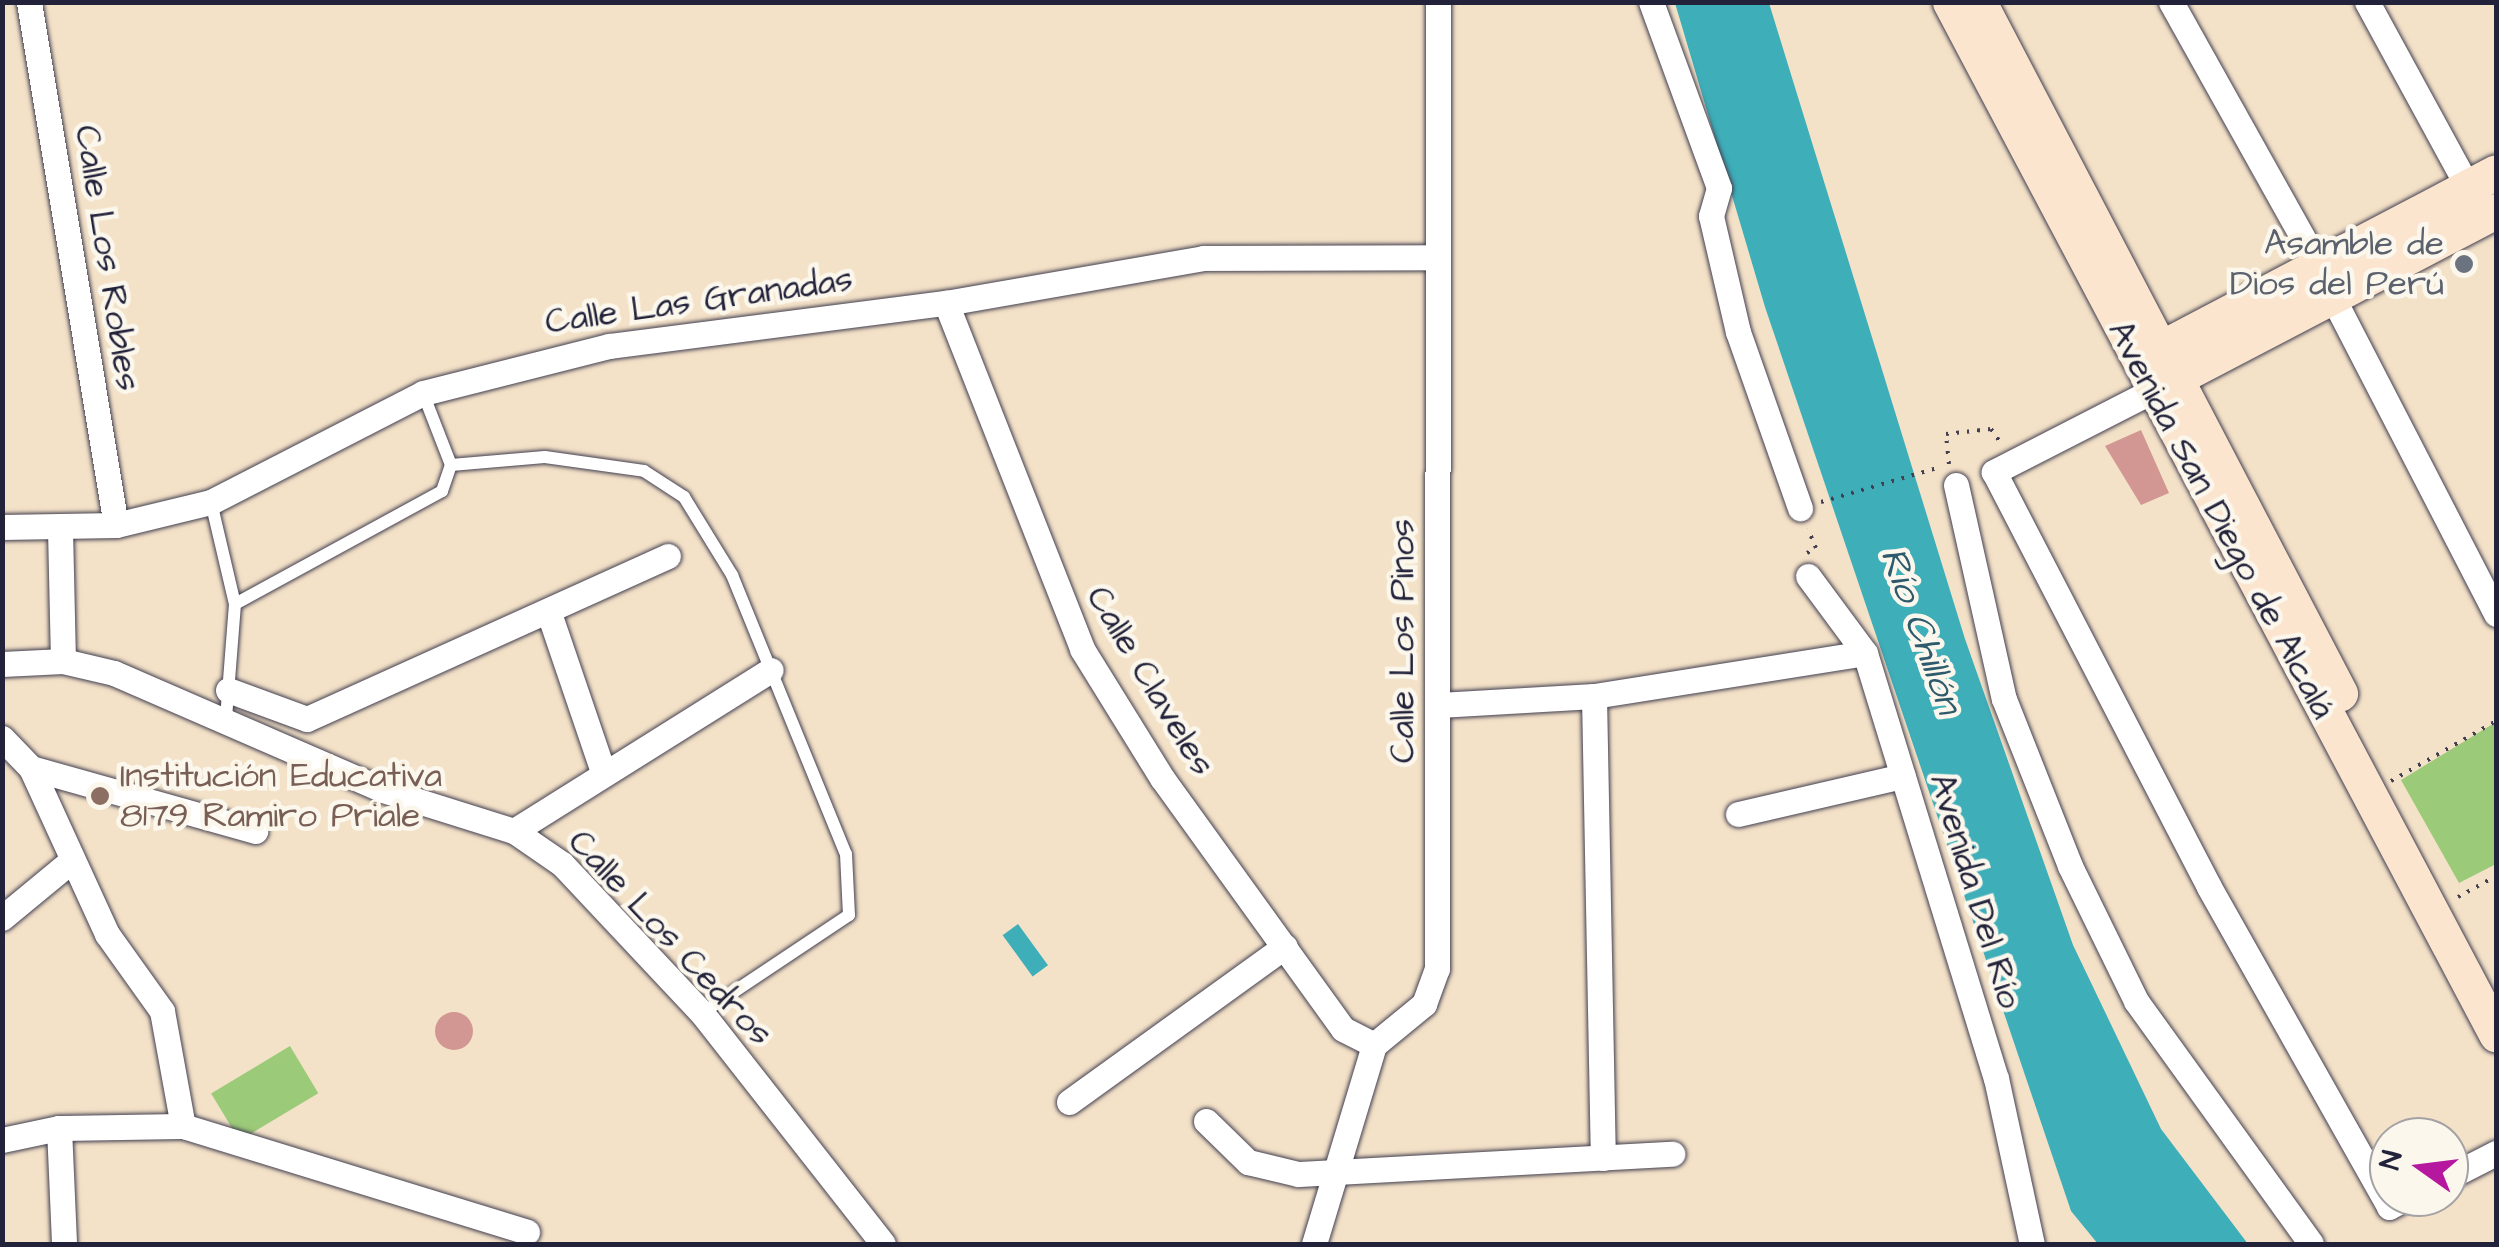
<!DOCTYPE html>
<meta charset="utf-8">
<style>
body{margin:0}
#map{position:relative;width:2499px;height:1247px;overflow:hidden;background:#f4e2c8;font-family:"Architects Daughter",sans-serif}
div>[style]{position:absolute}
.green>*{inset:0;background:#9bca78;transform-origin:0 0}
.water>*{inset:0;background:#3eaeb9;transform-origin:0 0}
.building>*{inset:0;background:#d39793}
.round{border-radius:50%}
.path>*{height:4px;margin-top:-2px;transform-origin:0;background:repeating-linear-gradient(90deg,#423f50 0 2.5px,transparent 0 10.5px)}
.roads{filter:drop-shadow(0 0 2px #423f50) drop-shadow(0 0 2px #423f50)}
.lane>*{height:12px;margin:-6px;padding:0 6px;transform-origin:6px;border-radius:6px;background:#fff}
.street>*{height:25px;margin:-12.5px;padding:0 12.5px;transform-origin:12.5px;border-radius:12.5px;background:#fff}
.secondary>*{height:35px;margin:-17.5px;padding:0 17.5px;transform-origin:17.5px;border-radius:17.5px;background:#fce5cf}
.dots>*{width:28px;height:28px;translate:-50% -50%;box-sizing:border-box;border:5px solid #fbf7ec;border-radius:50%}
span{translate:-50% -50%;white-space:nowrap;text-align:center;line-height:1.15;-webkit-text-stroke:9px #fbf7ec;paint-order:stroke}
.worship-label{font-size:35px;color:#5b616d}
.right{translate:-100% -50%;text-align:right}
.street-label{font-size:35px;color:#22223b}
.education-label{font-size:35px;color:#785e54}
.left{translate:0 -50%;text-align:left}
.water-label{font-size:38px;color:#2d5a6d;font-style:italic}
.frame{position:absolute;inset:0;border:5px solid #22223b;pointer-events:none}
.north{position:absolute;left:2369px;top:1117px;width:100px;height:100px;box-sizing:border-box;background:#fbf7ec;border:2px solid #a4a2a5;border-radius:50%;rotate:284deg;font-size:28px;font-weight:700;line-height:40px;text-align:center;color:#22223b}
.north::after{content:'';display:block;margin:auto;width:35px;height:45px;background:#b5179e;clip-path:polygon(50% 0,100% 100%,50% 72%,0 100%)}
</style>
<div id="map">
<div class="green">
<i style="clip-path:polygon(2496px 722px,2496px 864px,2459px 883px,2401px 780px)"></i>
<i style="left:290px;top:1046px;width:55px;height:92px;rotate:59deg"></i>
</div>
<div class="water">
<i style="clip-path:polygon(1675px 3px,1769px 3px,1965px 639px,2073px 945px,2161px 1129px,2248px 1244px,2098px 1244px,2071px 1211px,1765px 307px)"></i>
<i style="left:1018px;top:924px;width:51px;height:19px;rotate:54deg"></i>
</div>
<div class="building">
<i style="clip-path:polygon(2141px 430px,2169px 493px,2141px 505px,2105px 446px)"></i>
<i class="round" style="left:435px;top:1012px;width:38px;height:38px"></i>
</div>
<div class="path">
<i style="left:1949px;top:464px;width:30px;rotate:-96deg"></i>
<i style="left:1946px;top:434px;width:45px;rotate:-6.3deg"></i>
<i style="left:1991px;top:429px;width:16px;rotate:55deg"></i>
<i style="left:1821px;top:502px;width:125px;rotate:-16.3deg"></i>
<i style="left:1807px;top:553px;width:10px;rotate:-29deg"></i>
<i style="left:1816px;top:548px;width:21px;rotate:-113deg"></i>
<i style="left:2391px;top:781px;width:121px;rotate:-29.7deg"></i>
<i style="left:2458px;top:897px;width:43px;rotate:-28.9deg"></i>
</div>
<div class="roads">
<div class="lane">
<i style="left:451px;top:465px;width:94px;rotate:-4.9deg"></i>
<i style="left:545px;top:457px;width:100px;rotate:8deg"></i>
<i style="left:644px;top:471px;width:48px;rotate:33deg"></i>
<i style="left:684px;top:497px;width:92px;rotate:58.4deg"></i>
<i style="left:732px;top:575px;width:301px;rotate:67.8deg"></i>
<i style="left:846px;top:854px;width:61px;rotate:87.2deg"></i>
<i style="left:849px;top:915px;width:177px;rotate:146.3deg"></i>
<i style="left:211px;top:502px;width:105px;rotate:76.8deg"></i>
<i style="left:235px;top:604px;width:114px;rotate:94.5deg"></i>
<i style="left:235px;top:604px;width:236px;rotate:-28.6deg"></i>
<i style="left:442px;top:491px;width:28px;rotate:-71deg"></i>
<i style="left:451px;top:465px;width:77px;rotate:-111.3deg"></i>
</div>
<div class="street">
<i style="left:29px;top:2px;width:530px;rotate:80.56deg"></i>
<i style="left:1651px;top:2px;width:198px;rotate:69.9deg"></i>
<i style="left:1719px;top:188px;width:29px;rotate:106deg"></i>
<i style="left:1711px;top:216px;width:119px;rotate:76.9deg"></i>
<i style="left:1738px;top:332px;width:187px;rotate:70.6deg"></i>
<i style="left:2171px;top:2px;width:301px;rotate:60.8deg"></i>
<i style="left:2367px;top:2px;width:211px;rotate:61.4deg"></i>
<i style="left:2332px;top:296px;width:358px;rotate:62.7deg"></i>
<i style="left:946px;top:303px;width:372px;rotate:68.5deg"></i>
<i style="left:1082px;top:649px;width:152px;rotate:58.2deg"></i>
<i style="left:1162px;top:778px;width:309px;rotate:54.2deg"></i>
<i style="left:1343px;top:1029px;width:35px;rotate:27deg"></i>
<i style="left:2152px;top:391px;width:178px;rotate:152.9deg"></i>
<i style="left:1994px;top:472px;width:467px;rotate:62.6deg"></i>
<i style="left:2209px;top:887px;width:367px;rotate:60.6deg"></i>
<i style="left:2389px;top:1207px;width:21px;rotate:-28deg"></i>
<i style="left:1956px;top:485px;width:219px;rotate:77.4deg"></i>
<i style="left:2004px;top:699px;width:180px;rotate:68.4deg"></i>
<i style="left:2070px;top:866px;width:150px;rotate:63.9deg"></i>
<i style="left:2136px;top:1001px;width:299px;rotate:54.2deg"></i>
<i style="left:2px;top:527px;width:114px;rotate:-1deg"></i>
<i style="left:116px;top:525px;width:98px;rotate:-13.6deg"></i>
<i style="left:211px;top:502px;width:238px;rotate:-27.2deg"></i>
<i style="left:423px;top:393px;width:192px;rotate:-14.2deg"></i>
<i style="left:609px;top:346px;width:340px;rotate:-7.3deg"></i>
<i style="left:946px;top:303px;width:261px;rotate:-9.9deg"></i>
<i style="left:1203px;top:258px;width:232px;rotate:-0.2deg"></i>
<i style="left:60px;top:529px;width:132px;rotate:88.7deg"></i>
<i style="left:1808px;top:576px;width:96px;rotate:53.5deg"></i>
<i style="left:1865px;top:653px;width:445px;rotate:72.9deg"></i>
<i style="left:1996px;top:1078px;width:170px;rotate:77.8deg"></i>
<i style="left:549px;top:613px;width:168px;rotate:71.2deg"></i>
<i style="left:2px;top:664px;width:61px;rotate:-2.8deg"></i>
<i style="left:63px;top:661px;width:52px;rotate:13.2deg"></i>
<i style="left:114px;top:673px;width:293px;rotate:23.5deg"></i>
<i style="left:383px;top:790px;width:137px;rotate:17.4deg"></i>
<i style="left:514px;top:831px;width:58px;rotate:34.5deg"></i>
<i style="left:562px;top:864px;width:204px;rotate:46.8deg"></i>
<i style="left:702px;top:1013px;width:293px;rotate:51.9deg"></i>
<i style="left:228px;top:690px;width:84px;rotate:20.2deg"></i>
<i style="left:307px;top:719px;width:396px;rotate:-24.3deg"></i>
<i style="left:1594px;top:696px;width:462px;rotate:88.9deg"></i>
<i style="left:1439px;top:705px;width:155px;rotate:-3.3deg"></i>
<i style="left:1594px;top:696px;width:274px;rotate:-9deg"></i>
<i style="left:2px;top:738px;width:42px;rotate:46deg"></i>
<i style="left:31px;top:768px;width:233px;rotate:15.7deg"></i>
<i style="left:31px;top:768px;width:183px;rotate:65.4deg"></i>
<i style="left:107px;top:934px;width:95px;rotate:54.5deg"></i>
<i style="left:162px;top:1011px;width:117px;rotate:79.7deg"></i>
<i style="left:1738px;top:814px;width:169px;rotate:-13deg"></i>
<i style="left:514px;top:831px;width:303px;rotate:-32.1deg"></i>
<i style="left:2px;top:918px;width:91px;rotate:-39.6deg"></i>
<i style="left:1069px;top:1102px;width:266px;rotate:-35.8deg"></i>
<i style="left:1206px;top:1121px;width:59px;rotate:44.3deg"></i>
<i style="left:1248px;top:1162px;width:51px;rotate:13.5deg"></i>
<i style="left:1298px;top:1174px;width:375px;rotate:-3.1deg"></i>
<i style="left:59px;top:1128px;width:116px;rotate:87.5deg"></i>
<i style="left:2px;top:1140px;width:58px;rotate:-11.9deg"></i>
<i style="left:59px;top:1128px;width:124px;rotate:-0.9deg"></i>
<i style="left:183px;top:1126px;width:360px;rotate:17.1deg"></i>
<i style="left:2449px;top:1177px;width:53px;rotate:-27.1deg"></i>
<i style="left:1314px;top:1244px;width:208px;rotate:-73.2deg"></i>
<i style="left:1374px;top:1045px;width:65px;rotate:-39.4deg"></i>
<i style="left:1424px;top:1004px;width:37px;rotate:-70deg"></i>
<i style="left:1437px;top:969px;width:967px;rotate:-89.94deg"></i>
</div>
<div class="secondary">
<i style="left:1950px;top:2px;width:1168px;rotate:62.12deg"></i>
<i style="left:1979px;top:2px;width:780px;rotate:62.42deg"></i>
<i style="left:2142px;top:358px;width:400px;rotate:-27.7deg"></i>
<i style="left:2157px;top:388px;width:382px;rotate:-27.6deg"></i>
</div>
</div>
<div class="dots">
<i style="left:2464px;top:264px;background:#6b7280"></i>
<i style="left:100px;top:796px;background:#8d6e63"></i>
</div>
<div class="worship-label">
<span class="right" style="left:2444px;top:264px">Asamble de<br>Dios del Perú</span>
</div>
<div class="street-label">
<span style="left:107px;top:258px;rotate:81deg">Calle Los Robles</span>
<span style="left:699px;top:301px;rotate:-8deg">Calle Las Granadas</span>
<span style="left:2221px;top:520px;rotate:62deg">Avenida San Diego de Alcalá</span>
<span style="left:1403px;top:641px;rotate:-90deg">Calle Los Pinos</span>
<span style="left:1150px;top:681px;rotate:59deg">Calle Claveles</span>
<span style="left:1975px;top:891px;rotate:73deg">Avenida Del Río</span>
<span style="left:670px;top:938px;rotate:47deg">Calle Los Cedros</span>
</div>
<div class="education-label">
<span class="left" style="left:120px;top:796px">Institución Educativa<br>8179 Ramiro Priale</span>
</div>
<div class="water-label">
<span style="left:1920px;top:631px;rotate:70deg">Río Chillón</span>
</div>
<div class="frame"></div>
<div class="north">N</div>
</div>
